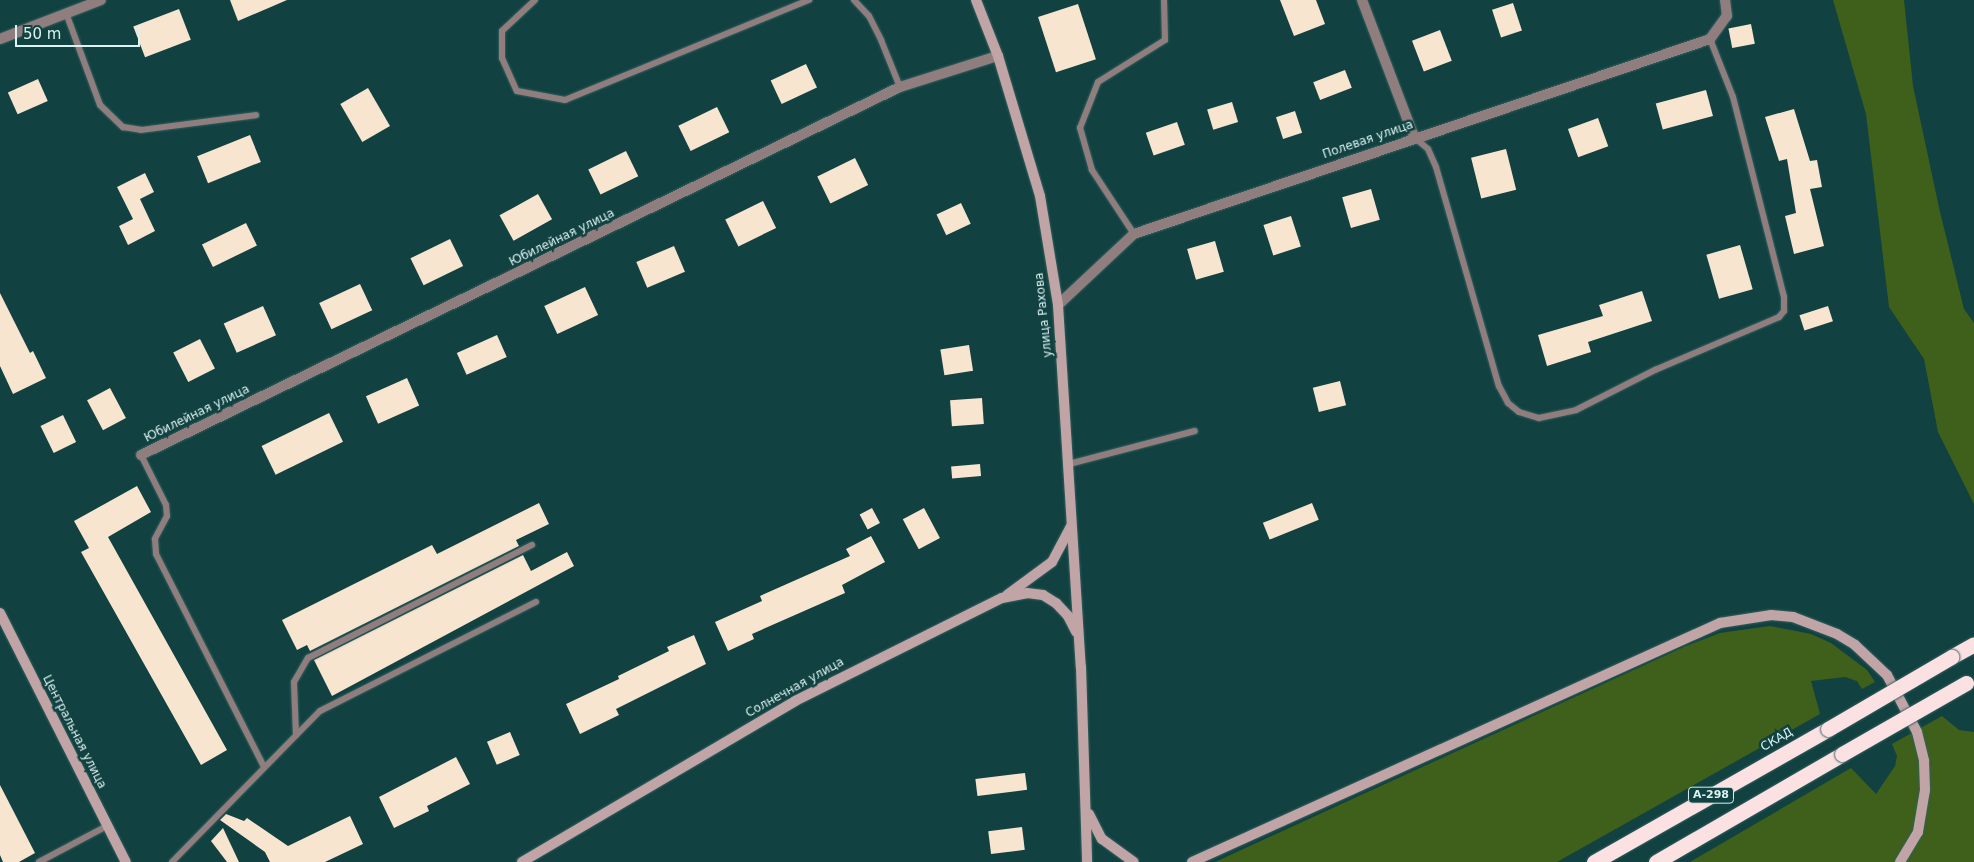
<!DOCTYPE html>
<meta charset="utf-8">
<style>
body{margin:0}
#map{position:relative;width:1974px;height:862px;overflow:hidden;background:#114140;font-family:"DejaVu Sans",sans-serif}
div>[style]{position:absolute}
.green>*{inset:0;background:#3e601a}
.building>*{inset:0;background:#f7e5d0;transform-origin:0 0}
.roads{filter:drop-shadow(0 0 1px #356160) drop-shadow(0 0 1px #356160)}
.lane>*{height:6px;margin:-3px;padding:0 3px;transform-origin:3px;border-radius:3px;background:#907e7f}
.street>*{height:10px;margin:-5px;padding:0 5px;transform-origin:5px;border-radius:5px;background:#907e7f}
.secondary>*{height:10px;margin:-5px;padding:0 5px;transform-origin:5px;border-radius:5px;background:#c1a4a6}
.highway>*{height:15px;margin:-7.5px;padding:0 7.5px;transform-origin:7.5px;border-radius:7.5px;background:#fce1e3}
.bridges{filter:drop-shadow(0 0 1px #356160) drop-shadow(0 0 1px #356160)}
.highway-bridge>*{height:15px;margin:-7.5px;padding:0 7.5px;transform-origin:7.5px;border-radius:7.5px;background:#fce1e3}
span{translate:-50% -50%;white-space:nowrap;text-align:center;line-height:1.15;-webkit-text-stroke:5px #114140;paint-order:stroke}
.shield-label span{padding:1px 4px;background:#114140;border:1px solid;border-radius:4px;-webkit-text-stroke-width:0}
.shield-label{font-size:11px;color:#daf2f1;font-weight:700}
.street-label{font-size:12px;color:#daf2f1}
.scale{position:absolute;left:15px;top:25px;width:125px;height:22px;box-sizing:border-box;border:2px solid #daf2f1;border-top:0;padding-left:6px;font-size:15px;line-height:18px;white-space:nowrap;color:#daf2f1;-webkit-text-stroke:4px #114140;paint-order:stroke}
</style>
<div id="map">
<div class="green">
<i style="clip-path:polygon(1833px 0,1904px 0,1913px 86px,1940px 212px,1964px 309px,1974px 323px,1974px 504px,1938px 432px,1924px 359px,1889px 307px,1866px 114px)"></i>
<i style="clip-path:polygon(1770px 626px,1811px 634px,1831px 643px,1867px 670px,1875px 682px,1862px 689px,1857px 681px,1845px 677px,1811px 681px,1820px 714px,1557px 862px,1215px 862px,1686px 646px,1720px 633px)"></i>
<i style="clip-path:polygon(1942px 716px,1959px 730px,1974px 732px,1974px 862px,1690px 862px,1851px 768px,1876px 794px,1895px 766px,1897px 756px,1892px 744px)"></i>
</div>
<div class="building">
<i style="clip-path:polygon(230px 0,287px 0,238px 21px)"></i>
<i style="clip-path:polygon(1280px 0,1316px 0,1325px 24px,1294px 36px)"></i>
<i style="left:1513px;top:3px;width:29px;height:22px;rotate:72deg"></i>
<i style="left:1078px;top:4px;width:58px;height:42px;rotate:72deg"></i>
<i style="left:179px;top:9px;width:33px;height:49px;rotate:69deg"></i>
<i style="left:1751px;top:24px;width:20px;height:23px;rotate:79deg"></i>
<i style="left:1440px;top:30px;width:33px;height:30px;rotate:69deg"></i>
<i style="left:806px;top:64px;width:26px;height:39px;rotate:65deg"></i>
<i style="left:1345px;top:70px;width:19px;height:34px;rotate:69deg"></i>
<i style="left:38px;top:79px;width:24px;height:33px;rotate:66deg"></i>
<i style="left:368px;top:88px;width:44px;height:32px;rotate:60deg"></i>
<i style="left:1706px;top:90px;width:27px;height:52px;rotate:75deg"></i>
<i style="left:1232px;top:102px;width:21px;height:26px;rotate:73deg"></i>
<i style="left:717px;top:107px;width:28px;height:43px;rotate:64deg"></i>
<i style="clip-path:polygon(1794px 109px,1810px 161px,1817px 160px,1822px 187px,1810px 189px,1824px 246px,1794px 254px,1785px 216px,1796px 213px,1787px 159px,1779px 161px,1765px 117px)"></i>
<i style="left:1295px;top:111px;width:23px;height:20px;rotate:72deg"></i>
<i style="left:1598px;top:118px;width:30px;height:32px;rotate:70deg"></i>
<i style="left:1177px;top:122px;width:24px;height:33px;rotate:71deg"></i>
<i style="left:250px;top:135px;width:29px;height:57px;rotate:68deg"></i>
<i style="left:1506px;top:149px;width:42px;height:36px;rotate:76deg"></i>
<i style="left:626px;top:151px;width:28px;height:42px;rotate:64deg"></i>
<i style="left:855px;top:158px;width:30px;height:42px;rotate:64deg"></i>
<i style="clip-path:polygon(145px 173px,154px 192px,140px 199px,155px 231px,128px 245px,119px 226px,133px 219px,117px 187px)"></i>
<i style="left:1371px;top:189px;width:32px;height:30px;rotate:74deg"></i>
<i style="left:538px;top:194px;width:29px;height:44px;rotate:61deg"></i>
<i style="left:763px;top:201px;width:30px;height:42px;rotate:64deg"></i>
<i style="left:961px;top:203px;width:23px;height:27px;rotate:65deg"></i>
<i style="left:1291px;top:216px;width:32px;height:29px;rotate:72deg"></i>
<i style="left:246px;top:223px;width:25px;height:49px;rotate:64deg"></i>
<i style="left:450px;top:239px;width:30px;height:44px;rotate:64deg"></i>
<i style="left:1215px;top:241px;width:32px;height:29px;rotate:74deg"></i>
<i style="left:1740px;top:245px;width:46px;height:35px;rotate:74deg"></i>
<i style="left:674px;top:246px;width:28px;height:41px;rotate:67deg"></i>
<i style="left:360px;top:284px;width:29px;height:45px;rotate:65deg"></i>
<i style="left:585px;top:287px;width:31px;height:45px;rotate:65deg"></i>
<i style="clip-path:polygon(1642px 291px,1652px 321px,1588px 342px,1591px 352px,1547px 366px,1538px 335px,1603px 316px,1599px 305px)"></i>
<i style="clip-path:polygon(0 293px,30px 353px,33px 351px,46px 378px,13px 394px,0 366px)"></i>
<i style="left:263px;top:306px;width:32px;height:43px;rotate:66deg"></i>
<i style="left:1828px;top:306px;width:16px;height:30px;rotate:72deg"></i>
<i style="left:497px;top:335px;width:24px;height:44px;rotate:66deg"></i>
<i style="left:200px;top:339px;width:33px;height:30px;rotate:63deg"></i>
<i style="left:969px;top:345px;width:26px;height:29px;rotate:81deg"></i>
<i style="left:407px;top:378px;width:30px;height:45px;rotate:66deg"></i>
<i style="left:1340px;top:381px;width:25px;height:28px;rotate:76deg"></i>
<i style="left:110px;top:388px;width:34px;height:26px;rotate:62deg"></i>
<i style="left:982px;top:398px;width:26px;height:32px;rotate:86deg"></i>
<i style="left:329px;top:413px;width:32px;height:75px;rotate:64deg"></i>
<i style="left:63px;top:415px;width:30px;height:25px;rotate:64deg"></i>
<i style="left:980px;top:464px;width:12px;height:29px;rotate:85deg"></i>
<i style="clip-path:polygon(137px 486px,151px 512px,108px 537px,227px 750px,201px 765px,81px 552px,89px 548px,74px 521px)"></i>
<i style="clip-path:polygon(539px 503px,549px 524px,516px 540px,519px 546px,310px 651px,307px 645px,297px 650px,282px 620px,432px 545px,437px 554px)"></i>
<i style="left:1312px;top:503px;width:18px;height:53px;rotate:68deg"></i>
<i style="left:872px;top:508px;width:17px;height:14px;rotate:62deg"></i>
<i style="left:924px;top:508px;width:34px;height:24px;rotate:62deg"></i>
<i style="clip-path:polygon(871px 536px,885px 562px,842px 585px,845px 593px,752px 634px,754px 639px,728px 651px,715px 622px,762px 601px,760px 596px,850px 556px,846px 549px)"></i>
<i style="clip-path:polygon(567px 552px,574px 566px,332px 696px,314px 660px,523px 555px,531px 571px)"></i>
<i style="clip-path:polygon(694px 635px,706px 664px,616px 709px,619px 715px,580px 734px,566px 704px,619px 679px,618px 676px,669px 651px,667px 647px)"></i>
<i style="left:510px;top:732px;width:25px;height:25px;rotate:67deg"></i>
<i style="clip-path:polygon(456px 757px,470px 784px,427px 806px,429px 811px,394px 828px,379px 797px)"></i>
<i style="left:1025px;top:773px;width:17px;height:50px;rotate:83deg"></i>
<i style="clip-path:polygon(0 785px,35px 853px,19px 862px,3px 862px,0 855px)"></i>
<i style="clip-path:polygon(226px 814px,244px 821px,247px 818px,288px 846px,350px 816px,363px 844px,325px 862px,270px 862px,265px 852px,220px 820px)"></i>
<i style="left:1022px;top:827px;width:23px;height:34px;rotate:83deg"></i>
<i style="clip-path:polygon(223px 828px,239px 862px,227px 862px,211px 841px)"></i>
</div>
<div class="roads">
<div class="lane">
<i style="left:535px;top:0;width:45px;rotate:136.8deg"></i>
<i style="left:502px;top:31px;width:27px;rotate:90deg"></i>
<i style="left:502px;top:58px;width:36px;rotate:66deg"></i>
<i style="left:517px;top:91px;width:49px;rotate:10.6deg"></i>
<i style="left:565px;top:100px;width:264px;rotate:-22.3deg"></i>
<i style="left:854px;top:0;width:22px;rotate:47deg"></i>
<i style="left:869px;top:16px;width:27px;rotate:63deg"></i>
<i style="left:881px;top:40px;width:51px;rotate:68deg"></i>
<i style="left:66px;top:13px;width:98px;rotate:69.7deg"></i>
<i style="left:100px;top:105px;width:32px;rotate:44deg"></i>
<i style="left:123px;top:127px;width:18px;rotate:9deg"></i>
<i style="left:141px;top:130px;width:116px;rotate:-7.4deg"></i>
<i style="left:1415px;top:138px;width:17px;rotate:40deg"></i>
<i style="left:1428px;top:149px;width:20px;rotate:66deg"></i>
<i style="left:1436px;top:167px;width:228px;rotate:74deg"></i>
<i style="left:1499px;top:386px;width:19px;rotate:62deg"></i>
<i style="left:1508px;top:403px;width:14px;rotate:39deg"></i>
<i style="left:1519px;top:412px;width:21px;rotate:17deg"></i>
<i style="left:1539px;top:418px;width:38px;rotate:-12deg"></i>
<i style="left:1576px;top:410px;width:89px;rotate:-26.9deg"></i>
<i style="left:1655px;top:370px;width:135px;rotate:-23.1deg"></i>
<i style="left:1779px;top:317px;width:8px;rotate:-50deg"></i>
<i style="left:1784px;top:311px;width:14px;rotate:-90deg"></i>
<i style="left:1784px;top:297px;width:206px;rotate:-104.3deg"></i>
<i style="left:1733px;top:97px;width:62px;rotate:-111.6deg"></i>
<i style="left:1134px;top:234px;width:77px;rotate:-123.3deg"></i>
<i style="left:1092px;top:170px;width:44px;rotate:-105.9deg"></i>
<i style="left:1080px;top:128px;width:49px;rotate:-68.6deg"></i>
<i style="left:1098px;top:82px;width:79px;rotate:-32.1deg"></i>
<i style="left:1165px;top:40px;width:40px;rotate:-91.4deg"></i>
<i style="left:141px;top:455px;width:56px;rotate:63.4deg"></i>
<i style="left:166px;top:505px;width:11px;rotate:85deg"></i>
<i style="left:167px;top:516px;width:26px;rotate:118deg"></i>
<i style="left:155px;top:539px;width:15px;rotate:86deg"></i>
<i style="left:156px;top:554px;width:239px;rotate:63.1deg"></i>
<i style="left:1069px;top:464px;width:130px;rotate:-14.7deg"></i>
<i style="left:296px;top:735px;width:53px;rotate:-92.2deg"></i>
<i style="left:294px;top:682px;width:28px;rotate:-60deg"></i>
<i style="left:308px;top:658px;width:251px;rotate:-26.8deg"></i>
<i style="left:39px;top:862px;width:77px;rotate:-27.9deg"></i>
<i style="left:172px;top:862px;width:211px;rotate:-45.6deg"></i>
<i style="left:320px;top:711px;width:242px;rotate:-26.8deg"></i>
</div>
<div class="street">
<i style="left:1362px;top:0;width:147px;rotate:69.2deg"></i>
<i style="left:0;top:39px;width:108px;rotate:-21.1deg"></i>
<i style="left:1058px;top:305px;width:104px;rotate:-43.1deg"></i>
<i style="left:1134px;top:234px;width:608px;rotate:-18.7deg"></i>
<i style="left:1710px;top:39px;width:29px;rotate:-54deg"></i>
<i style="left:1727px;top:16px;width:16px;rotate:-97deg"></i>
<i style="left:141px;top:455px;width:844px;rotate:-25.87deg"></i>
<i style="left:900px;top:87px;width:103px;rotate:-17.6deg"></i>
</div>
<div class="secondary">
<i style="left:976px;top:0;width:60px;rotate:68.6deg"></i>
<i style="left:998px;top:56px;width:146px;rotate:73.3deg"></i>
<i style="left:1040px;top:196px;width:110px;rotate:80.6deg"></i>
<i style="left:1058px;top:305px;width:363px;rotate:86.4deg"></i>
<i style="left:1081px;top:667px;width:195px;rotate:88.2deg"></i>
<i style="left:1007px;top:595px;width:56px;rotate:-36.3deg"></i>
<i style="left:1052px;top:562px;width:40px;rotate:-62deg"></i>
<i style="left:0;top:613px;width:279px;rotate:63.2deg"></i>
<i style="left:1089px;top:814px;width:28px;rotate:63deg"></i>
<i style="left:1102px;top:839px;width:39px;rotate:36deg"></i>
<i style="left:522px;top:862px;width:317px;rotate:-30.5deg"></i>
<i style="left:795px;top:701px;width:231px;rotate:-26.5deg"></i>
<i style="left:1002px;top:598px;width:25px;rotate:-11deg"></i>
<i style="left:1027px;top:593px;width:16px;rotate:7deg"></i>
<i style="left:1043px;top:595px;width:15px;rotate:32deg"></i>
<i style="left:1056px;top:603px;width:18px;rotate:47deg"></i>
<i style="left:1068px;top:616px;width:18px;rotate:63deg"></i>
<i style="left:1192px;top:862px;width:580px;rotate:-24.35deg"></i>
<i style="left:1720px;top:623px;width:52px;rotate:-8.9deg"></i>
<i style="left:1771px;top:615px;width:22px;rotate:5deg"></i>
<i style="left:1793px;top:617px;width:47px;rotate:21.1deg"></i>
<i style="left:1837px;top:634px;width:21px;rotate:31deg"></i>
<i style="left:1855px;top:645px;width:44px;rotate:43.2deg"></i>
<i style="left:1887px;top:675px;width:64px;rotate:62.2deg"></i>
<i style="left:1917px;top:732px;width:30px;rotate:76deg"></i>
<i style="left:1924px;top:761px;width:29px;rotate:88deg"></i>
<i style="left:1925px;top:790px;width:43px;rotate:99.5deg"></i>
<i style="left:1918px;top:832px;width:35px;rotate:121deg"></i>
</div>
<div class="highway">
<i style="left:1951px;top:657px;width:26px;rotate:-29deg"></i>
<i style="left:1594px;top:862px;width:269px;rotate:-29.6deg"></i>
<i style="left:1656px;top:862px;width:215px;rotate:-30.1deg"></i>
</div>
</div>
<div class="bridges">
<div class="highway-bridge">
<i style="left:1828px;top:729px;width:143px;rotate:-30.3deg"></i>
<i style="left:1842px;top:754px;width:143px;rotate:-29.8deg"></i>
</div>
</div>
<div class="shield-label">
<span style="left:1711px;top:795px">А-298</span>
</div>
<div class="street-label">
<span style="left:1368px;top:140px;rotate:-19deg">Полевая улица</span>
<span style="left:562px;top:238px;rotate:-26deg">Юбилейная улица</span>
<span style="left:1044px;top:315px;rotate:-96deg">улица Рахова</span>
<span style="left:197px;top:414px;rotate:-26deg">Юбилейная улица</span>
<span style="left:795px;top:688px;rotate:-29deg">Солнечная улица</span>
<span style="left:74px;top:732px;rotate:63deg">Центральная улица</span>
<span style="left:1777px;top:740px;rotate:-30deg">СКАД</span>
</div>
<div class="scale">50 m</div>
</div>
